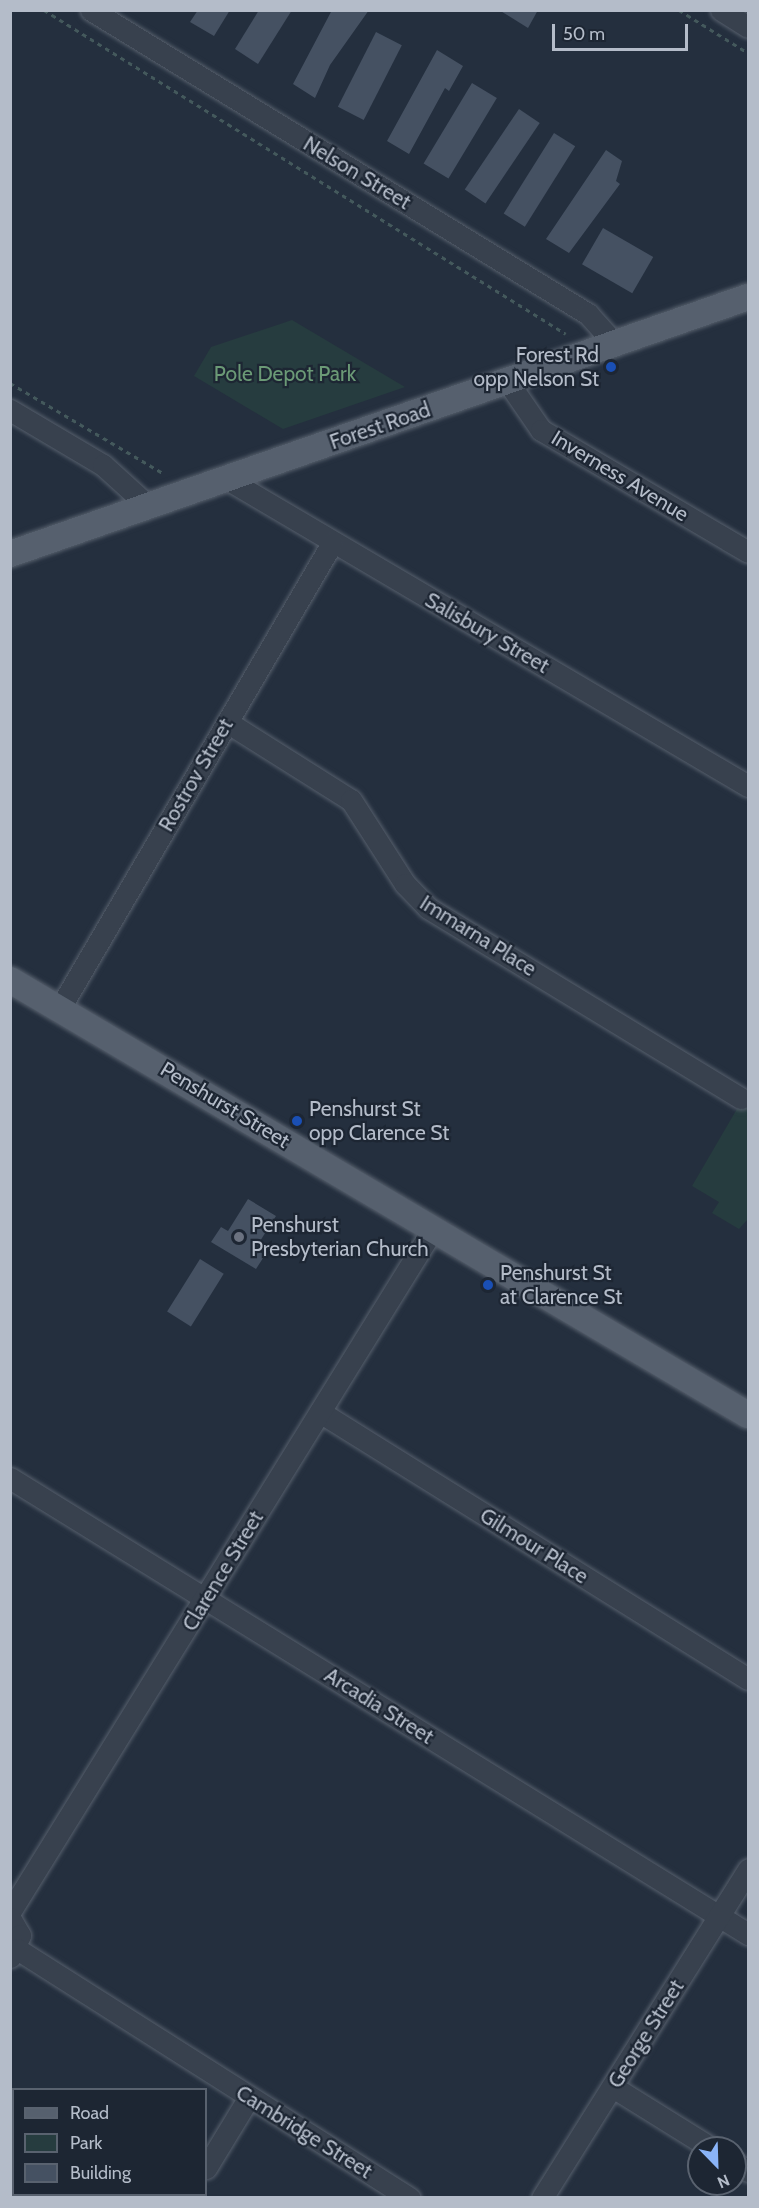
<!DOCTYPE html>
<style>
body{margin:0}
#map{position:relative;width:759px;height:2208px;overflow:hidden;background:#242f3e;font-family:Cabin,sans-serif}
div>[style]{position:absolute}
.green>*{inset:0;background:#263c3f}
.building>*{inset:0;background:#455162;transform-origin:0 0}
.path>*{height:3px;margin-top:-1.5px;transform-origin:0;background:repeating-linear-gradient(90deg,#44595c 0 4.5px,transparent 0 9px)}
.roads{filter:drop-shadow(0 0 2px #565f6c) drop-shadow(0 0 2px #565f6c)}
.minor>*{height:21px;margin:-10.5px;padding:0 10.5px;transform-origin:10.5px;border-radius:10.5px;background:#38414e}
.major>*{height:26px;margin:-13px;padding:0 13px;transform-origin:13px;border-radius:13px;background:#56606e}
.dots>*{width:16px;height:16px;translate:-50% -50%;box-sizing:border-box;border:3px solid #1d2633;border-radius:50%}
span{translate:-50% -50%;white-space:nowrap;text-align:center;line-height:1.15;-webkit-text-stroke:4.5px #1d2633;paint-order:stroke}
.street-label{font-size:21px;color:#b4bcc9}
.poi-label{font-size:21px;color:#b4bcc9}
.right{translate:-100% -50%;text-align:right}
.left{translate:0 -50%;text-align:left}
.park-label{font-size:21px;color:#6b9a76}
.frame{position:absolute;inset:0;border:12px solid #b4bcc9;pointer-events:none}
.legend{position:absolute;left:12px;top:2088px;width:195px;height:108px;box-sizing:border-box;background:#1d2633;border:2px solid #59626f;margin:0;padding:8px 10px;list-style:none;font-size:18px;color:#b4bcc9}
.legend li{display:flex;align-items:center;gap:12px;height:30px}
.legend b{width:30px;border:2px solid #59626f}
.north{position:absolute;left:687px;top:2136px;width:60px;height:60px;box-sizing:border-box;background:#1d2633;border:2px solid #59626f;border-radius:50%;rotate:157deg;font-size:16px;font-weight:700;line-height:24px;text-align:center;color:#b4bcc9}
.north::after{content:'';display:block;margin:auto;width:21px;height:27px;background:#8ab4f8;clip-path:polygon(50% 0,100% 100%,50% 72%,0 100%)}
.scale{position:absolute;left:552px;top:24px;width:136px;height:27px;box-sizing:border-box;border:3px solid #b4bcc9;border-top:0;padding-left:8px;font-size:18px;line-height:21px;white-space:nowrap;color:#b4bcc9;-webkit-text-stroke:4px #1d2633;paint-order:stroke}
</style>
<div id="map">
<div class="green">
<i style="clip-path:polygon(292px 320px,405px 387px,283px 429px,194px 376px,211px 347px)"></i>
<i style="clip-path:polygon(748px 1090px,748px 1219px,739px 1229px,712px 1213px,719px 1202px,692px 1186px)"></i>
</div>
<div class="building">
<i style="clip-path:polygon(198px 10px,230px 10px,214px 36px,190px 22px)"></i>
<i style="clip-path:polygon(259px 10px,292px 10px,258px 64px,235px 49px)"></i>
<i style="clip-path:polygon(332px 10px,369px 10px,330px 65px,315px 98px,293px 84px)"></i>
<i style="clip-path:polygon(499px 10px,538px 10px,528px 28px)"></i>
<i style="left:376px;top:32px;width:29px;height:84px;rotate:27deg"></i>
<i style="clip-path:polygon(437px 50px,463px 66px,449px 91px,445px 88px,409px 154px,387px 141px)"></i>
<i style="left:472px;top:83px;width:29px;height:94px;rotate:31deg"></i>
<i style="left:519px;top:109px;width:25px;height:97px;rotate:34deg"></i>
<i style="left:554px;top:133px;width:25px;height:95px;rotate:32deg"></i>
<i style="clip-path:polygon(606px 150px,622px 161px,616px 181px,620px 184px,569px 253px,546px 239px)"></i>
<i style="left:603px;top:228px;width:58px;height:42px;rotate:30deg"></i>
<i style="clip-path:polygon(248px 1199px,276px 1216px,255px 1249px,265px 1255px,256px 1269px,211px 1242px,221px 1227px,228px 1231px)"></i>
<i style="left:200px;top:1259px;width:28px;height:62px;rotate:32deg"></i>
</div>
<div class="path">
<i style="left:44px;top:10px;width:614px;rotate:31.83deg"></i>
<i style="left:679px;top:10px;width:81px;rotate:31.9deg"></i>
<i style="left:10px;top:383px;width:178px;rotate:30.5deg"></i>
</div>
<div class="roads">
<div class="minor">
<i style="left:91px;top:10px;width:583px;rotate:31.45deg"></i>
<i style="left:588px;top:314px;width:40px;rotate:48deg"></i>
<i style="left:721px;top:10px;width:32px;rotate:32deg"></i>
<i style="left:508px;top:382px;width:58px;rotate:55.5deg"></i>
<i style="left:541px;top:430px;width:240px;rotate:30.5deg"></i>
<i style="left:10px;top:410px;width:108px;rotate:30.6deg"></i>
<i style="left:103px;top:465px;width:61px;rotate:42.3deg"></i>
<i style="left:227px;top:479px;width:605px;rotate:30.51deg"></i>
<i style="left:227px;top:722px;width:146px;rotate:32.2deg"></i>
<i style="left:351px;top:800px;width:100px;rotate:57.3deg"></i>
<i style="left:405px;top:884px;width:33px;rotate:46deg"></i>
<i style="left:428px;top:908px;width:366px;rotate:31.3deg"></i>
<i style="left:60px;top:1008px;width:539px;rotate:-59.67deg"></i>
<i style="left:320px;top:1412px;width:504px;rotate:31.96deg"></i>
<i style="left:10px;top:1478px;width:868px;rotate:31.71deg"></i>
<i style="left:10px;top:1912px;width:803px;rotate:-58.23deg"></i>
<i style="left:10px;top:1918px;width:20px;rotate:60deg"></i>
<i style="left:20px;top:1935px;width:24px;rotate:114deg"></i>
<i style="left:17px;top:1949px;width:465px;rotate:32.4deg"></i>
<i style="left:613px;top:2087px;width:115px;rotate:31.9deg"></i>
<i style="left:735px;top:2163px;width:15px;rotate:32deg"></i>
<i style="left:206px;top:2168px;width:81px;rotate:-58.7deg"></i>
<i style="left:187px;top:2198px;width:4px;rotate:-63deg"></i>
<i style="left:542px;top:2198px;width:388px;rotate:-57.9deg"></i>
</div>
<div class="major">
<i style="left:10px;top:554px;width:781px;rotate:-19.2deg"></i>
<i style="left:10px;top:980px;width:857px;rotate:30.52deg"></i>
</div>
</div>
<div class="dots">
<i style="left:611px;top:367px;background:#1a4fb4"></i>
<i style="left:297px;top:1121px;background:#1a4fb4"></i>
<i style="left:239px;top:1237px;background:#6b7280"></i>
<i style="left:488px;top:1285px;background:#1a4fb4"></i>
</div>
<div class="street-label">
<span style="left:357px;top:173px;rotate:31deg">Nelson Street</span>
<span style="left:380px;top:426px;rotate:-19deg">Forest Road</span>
<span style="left:620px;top:476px;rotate:31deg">Inverness Avenue</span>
<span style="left:487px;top:633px;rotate:30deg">Salisbury Street</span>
<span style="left:196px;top:775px;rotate:-60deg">Rostrov Street</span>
<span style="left:478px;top:936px;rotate:32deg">Immarna Place</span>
<span style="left:225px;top:1105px;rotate:31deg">Penshurst Street</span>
<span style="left:534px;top:1546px;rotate:32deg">Gilmour Place</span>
<span style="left:223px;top:1571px;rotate:-59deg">Clarence Street</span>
<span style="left:379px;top:1706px;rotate:32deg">Arcadia Street</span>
<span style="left:646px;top:2034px;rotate:-58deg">George Street</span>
<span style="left:304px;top:2132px;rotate:32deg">Cambridge Street</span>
</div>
<div class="poi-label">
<span class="right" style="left:599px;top:367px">Forest Rd<br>opp Nelson St</span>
<span class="left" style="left:309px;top:1121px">Penshurst St<br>opp Clarence St</span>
<span class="left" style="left:251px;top:1237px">Penshurst<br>Presbyterian Church</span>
<span class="left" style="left:500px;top:1285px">Penshurst St<br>at Clarence St</span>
</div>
<div class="park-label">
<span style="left:285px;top:374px">Pole Depot Park</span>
</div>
<div class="frame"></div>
<ul class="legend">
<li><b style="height:8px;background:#56606e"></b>Road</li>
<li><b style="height:16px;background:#263c3f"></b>Park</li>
<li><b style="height:16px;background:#455162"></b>Building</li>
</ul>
<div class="north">N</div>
<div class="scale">50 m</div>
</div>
